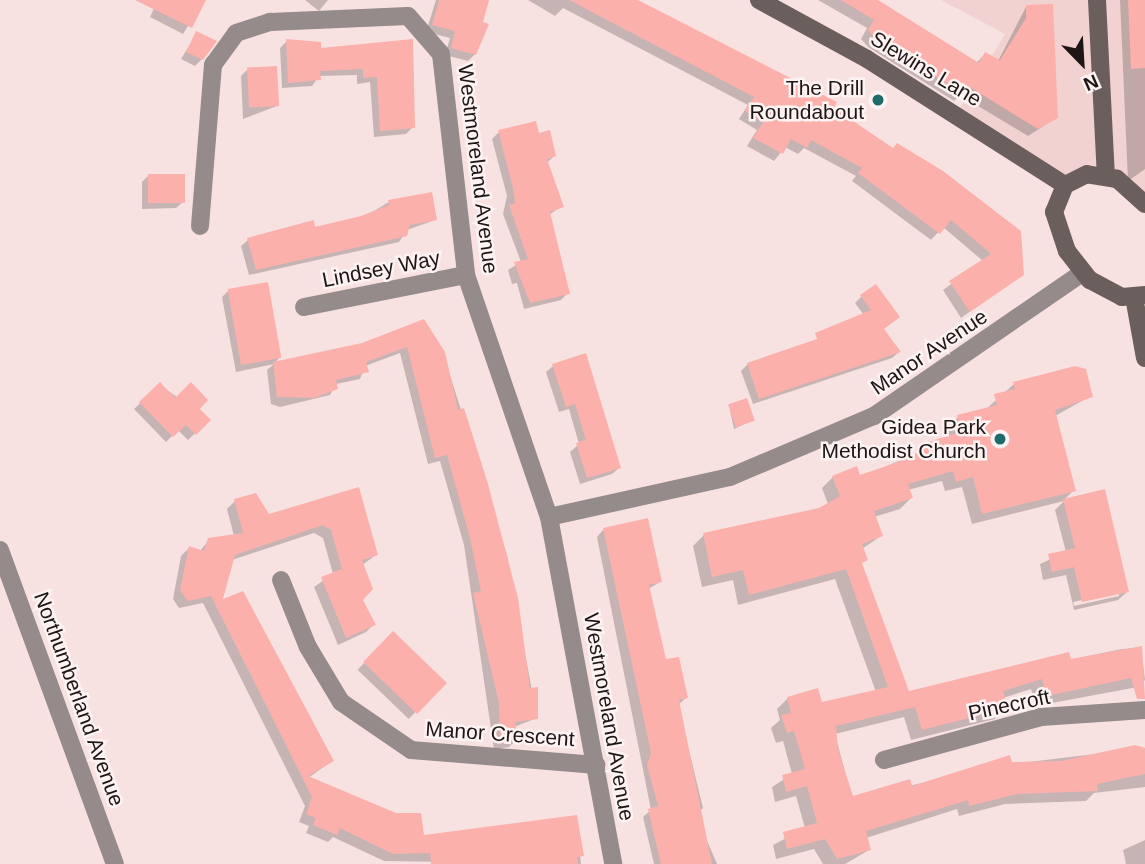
<!DOCTYPE html>
<style>
body{margin:0}
#map{position:relative;width:1145px;height:864px;overflow:hidden;background:#f8e2e1;font-family:Helvetica,sans-serif}
div>[style]{position:absolute}
.built>*{inset:0;background:#f1d2d0}
.shadow>*{inset:0;background:#0003;transform-origin:0 0}
.building>*{inset:0;background:#fbb0ac;transform-origin:0 0}
.street>*{height:18px;margin:-9px;padding:0 9px;transform-origin:9px;border-radius:9px;background:#948b8a}
.secondary>*{height:18px;margin:-9px;padding:0 9px;transform-origin:9px;border-radius:9px;background:#6b5f5e}
.dots>*{width:19px;height:19px;translate:-50% -50%;box-sizing:border-box;border:4px solid #fcf3f2;border-radius:50%}
span{translate:-50% -50%;white-space:nowrap;text-align:center;line-height:1.15;-webkit-text-stroke:5px #fcf3f2;paint-order:stroke}
.street-label{font-size:21px;color:#1e1616}
.poi-label{font-size:21px;color:#1e1616}
.right{translate:-100% -50%;text-align:right}
.north{position:absolute;left:1047px;top:28px;width:70px;height:70px;-webkit-text-stroke:5px #fcf3f2;paint-order:stroke;rotate:156deg;font-size:19px;font-weight:700;line-height:28px;text-align:center;color:#1e1616}
.north::after{content:'';display:block;margin:auto;width:24px;height:32px;background:#1e1616;clip-path:polygon(50% 0,100% 100%,50% 72%,0 100%)}
</style>
<div id="map">
<div class="built">
<i style="clip-path:polygon(941px 0,1145px 0,1145px 206px,1106px 175px,1065px 185px,957px 113px,1005px 34px)"></i>
</div>
<div class="shadow">
<i style="clip-path:polygon(158px 0,204px 0,183px 34px,150px 17px)"></i>
<i style="clip-path:polygon(305px 0,328px 0,319px 11px)"></i>
<i style="clip-path:polygon(436px 0,460px 0,475px 54px,468px 61px,445px 55px,450px 38px,426px 32px)"></i>
<i style="clip-path:polygon(528px 0,633px 0,832px 108px,1022px 274px,961px 318px,943px 290px,983px 261px,943px 227px,931px 240px,852px 181px,856px 176px,804px 148px,798px 154px,785px 147px,774px 161px,747px 146px,757px 130px,739px 119px,748px 105px,563px 8px,555px 16px)"></i>
<i style="clip-path:polygon(818px 0,875px 0,976px 63px,985px 54px,998px 61px,1026px 7px,1056px 118px,1028px 136px,960px 95px,954px 101px,868px 47px,861px 39px,867px 28px)"></i>
<i style="clip-path:polygon(1120px 0,1145px 0,1145px 169px,1128px 181px)"></i>
<i style="clip-path:polygon(197px 33px,202px 59px,195px 66px,181px 59px)"></i>
<i style="clip-path:polygon(287px 41px,320px 50px,411px 41px,413px 127px,406px 134px,374px 137px,370px 82px,357px 84px,357px 75px,319px 76px,312px 86px,282px 88px,280px 48px)"></i>
<i style="clip-path:polygon(247px 70px,277px 106px,243px 119px,241px 76px)"></i>
<i style="clip-path:polygon(499px 132px,538px 135px,555px 155px,547px 163px,562px 206px,549px 215px,568px 293px,561px 300px,524px 309px,517px 283px,512px 284px,508px 270px,521px 262px,503px 214px,507px 196px,492px 139px)"></i>
<i style="clip-path:polygon(148px 176px,183px 202px,176px 208px,142px 209px,142px 182px)"></i>
<i style="clip-path:polygon(389px 202px,435px 220px,407px 230px,399px 242px,249px 275px,241px 246px,248px 240px,362px 218px)"></i>
<i style="clip-path:polygon(229px 290px,280px 357px,274px 364px,362px 345px,423px 321px,443px 353px,507px 555px,537px 718px,514px 727px,516px 740px,509px 747px,494px 749px,464px 545px,440px 461px,428px 464px,400px 353px,365px 366px,360px 379px,336px 384px,330px 395px,280px 407px,271px 404px,267px 370px,274px 364px,236px 372px,222px 297px)"></i>
<i style="clip-path:polygon(862px 296px,898px 317px,882px 330px,899px 352px,892px 358px,753px 404px,741px 371px,748px 364px,810px 344px,864px 315px,855px 303px)"></i>
<i style="clip-path:polygon(553px 366px,619px 468px,612px 474px,580px 484px,570px 452px,579px 444px,569px 409px,559px 412px,546px 372px)"></i>
<i style="clip-path:polygon(evenodd,1014px 384px,1091px 396px,1055px 416px,1074px 490px,1063px 501px,1104px 491px,1127px 592px,1118px 600px,1074px 610px,1066px 575px,1043px 580px,1040px 564px,1066px 552px,1055px 510px,1064px 501px,972px 524px,962px 487px,945px 491px,942px 481px,908px 490px,911px 498px,900px 509px,874px 517px,881px 536px,862px 549px,861px 565px,908px 693px,1122px 649px,1141px 648px,1145px 680px,1138px 687px,1036px 706px,1031px 689px,1003px 698px,1006px 708px,995px 719px,911px 740px,904px 717px,835px 734px,852px 798px,1011px 764px,1145px 748px,1145px 787px,1094px 793px,1086px 801px,1005px 804px,959px 816px,957px 809px,866px 838px,869px 850px,845px 864px,823px 864px,814px 849px,776px 859px,773px 845px,805px 828px,796px 796px,775px 802px,772px 787px,792px 774px,783px 741px,776px 743px,771px 728px,780px 720px,777px 709px,788px 698px,821px 704px,876px 692px,835px 579px,738px 605px,733px 580px,702px 587px,693px 546px,704px 535px,819px 510px,828px 504px,822px 488px,833px 477px,859px 478px,950px 439px,947px 428px,958px 417px,985px 410px,1014px 384px,1119px 592px,1119px 596px,1074px 606px,1073px 602px,1119px 592px)"></i>
<i style="clip-path:polygon(160px 385px,209px 420px,188px 440px,178px 430px,166px 442px,134px 409px)"></i>
<i style="clip-path:polygon(729px 406px,753px 420px,734px 429px)"></i>
<i style="clip-path:polygon(358px 490px,376px 555px,362px 565px,361px 600px,374px 624px,366px 632px,338px 645px,314px 587px,333px 574px,323px 538px,314px 533px,232px 560px,221px 602px,332px 761px,308px 778px,423px 837px,576px 817px,581px 864px,384px 861px,333px 837px,328px 842px,306px 833px,309px 826px,299px 822px,305px 806px,203px 603px,179px 608px,173px 599px,181px 556px,189px 548px,200px 551px,209px 540px,234px 536px,227px 509px,235px 501px,268px 516px)"></i>
<i style="clip-path:polygon(603px 530px,660px 582px,648px 589px,665px 661px,686px 698px,678px 705px,703px 808px,696px 815px,717px 864px,654px 864px,643px 817px,651px 810px,597px 537px)"></i>
<i style="left:393px;top:633px;width:71px;height:51px;rotate:44deg"></i>
<i style="clip-path:polygon(1145px 840px,1145px 864px,1126px 864px,1123px 850px)"></i>
</div>
<div class="building">
<i style="clip-path:polygon(135px 0,206px 0,192px 28px)"></i>
<i style="clip-path:polygon(439px 0,489px 0,483px 22px,489px 24px,476px 55px,451px 48px,455px 31px,432px 25px)"></i>
<i style="clip-path:polygon(569px 0,638px 0,837px 102px,834px 108px,893px 148px,897px 143px,943px 171px,1021px 231px,1024px 275px,970px 312px,949px 281px,991px 254px,951px 220px,940px 234px,858px 173px,862px 168px,811px 140px,807px 148px,791px 139px,783px 154px,753px 138px,763px 122px,745px 111px,754px 97px)"></i>
<i style="clip-path:polygon(841px 0,878px 0,979px 63px,985px 52px,1000px 60px,1026px 18px,1026px 5px,1053px 4px,1058px 118px,1038px 129px,968px 86px,963px 94px,876px 39px,868px 30px,874px 20px)"></i>
<i style="clip-path:polygon(1128px 0,1145px 0,1145px 68px,1131px 69px)"></i>
<i style="clip-path:polygon(196px 31px,217px 41px,203px 60px,186px 52px)"></i>
<i style="clip-path:polygon(286px 39px,321px 42px,321px 48px,413px 39px,415px 128px,380px 131px,377px 77px,363px 78px,363px 69px,320px 71px,321px 80px,288px 83px)"></i>
<i style="left:277px;top:66px;width:40px;height:30px;rotate:87deg"></i>
<i style="clip-path:polygon(536px 121px,539px 133px,550px 130px,556px 156px,547px 159px,564px 207px,550px 212px,570px 294px,530px 303px,514px 262px,528px 259px,509px 205px,515px 203px,513px 188px,498px 130px)"></i>
<i style="left:148px;top:174px;width:37px;height:29px"></i>
<i style="clip-path:polygon(432px 192px,437px 220px,410px 225px,407px 236px,256px 270px,247px 238px,314px 220px,315px 227px,361px 216px,389px 205px,388px 200px)"></i>
<i style="left:268px;top:282px;width:77px;height:41px;rotate:80deg"></i>
<i style="clip-path:polygon(876px 284px,900px 317px,884px 329px,901px 352px,759px 399px,747px 363px,817px 339px,815px 333px,871px 310px,860px 295px)"></i>
<i style="clip-path:polygon(424px 319px,445px 352px,458px 410px,464px 408px,488px 484px,518px 598px,530px 688px,538px 687px,538px 719px,515px 722px,518px 741px,500px 744px,499px 703px,473px 593px,481px 591px,470px 538px,447px 455px,435px 458px,407px 347px,366px 362px,369px 372px,336px 380px,338px 389px,314px 398px,277px 397px,273px 362px,362px 343px)"></i>
<i style="clip-path:polygon(586px 353px,621px 468px,587px 478px,576px 443px,586px 440px,575px 404px,566px 407px,552px 364px)"></i>
<i style="clip-path:polygon(1075px 366px,1086px 369px,1093px 397px,1055px 410px,1076px 491px,982px 514px,973px 477px,956px 482px,953px 471px,908px 484px,913px 498px,874px 511px,883px 536px,862px 544px,868px 560px,862px 563px,909px 691px,1069px 652px,1071px 659px,1142px 646px,1145px 699px,1137px 699px,1131px 678px,1047px 696px,1042px 679px,1003px 691px,1008px 708px,922px 730px,915px 707px,836px 726px,838px 749px,853px 796px,910px 779px,912px 786px,1010px 755px,1012px 762px,1061px 761px,1135px 745px,1145px 748px,1145px 774px,1097px 784px,1098px 791px,1017px 794px,969px 806px,968px 800px,866px 831px,871px 850px,837px 859px,825px 839px,787px 849px,783px 832px,817px 823px,807px 786px,786px 792px,782px 775px,805px 769px,794px 731px,787px 733px,781px 715px,791px 713px,787px 697px,818px 688px,822px 702px,888px 687px,846px 569px,749px 595px,743px 570px,712px 577px,703px 533px,819px 508px,840px 496px,832px 476px,857px 466px,860px 475px,913px 457px,931px 441px,961px 432px,957px 415px,997px 405px,994px 394px,1015px 389px,1013px 382px)"></i>
<i style="clip-path:polygon(160px 382px,175px 398px,191px 382px,208px 400px,200px 409px,211px 420px,196px 435px,186px 425px,173px 437px,139px 402px)"></i>
<i style="left:747px;top:398px;width:24px;height:20px;rotate:71deg"></i>
<i style="clip-path:polygon(359px 487px,378px 555px,362px 560px,373px 589px,363px 600px,376px 625px,346px 638px,321px 577px,342px 569px,331px 530px,323px 525px,235px 555px,223px 599px,243px 591px,334px 761px,308px 776px,396px 813px,421px 813px,424px 835px,577px 815px,584px 856px,577px 857px,578px 864px,431px 864px,430px 853px,393px 854px,340px 828px,337px 835px,313px 825px,316px 818px,306px 814px,312px 797px,211px 596px,188px 601px,180px 590px,189px 546px,204px 551px,208px 538px,243px 533px,234px 499px,256px 493px,269px 514px)"></i>
<i style="clip-path:polygon(1105px 489px,1129px 592px,1082px 602px,1074px 567px,1052px 572px,1048px 554px,1075px 548px,1063px 499px)"></i>
<i style="clip-path:polygon(648px 518px,662px 582px,649px 585px,666px 659px,679px 657px,688px 698px,679px 700px,712px 864px,661px 864px,648px 809px,658px 806px,647px 765px,651px 753px,603px 528px)"></i>
<i style="left:393px;top:631px;width:75px;height:43px;rotate:44deg"></i>
</div>
<div class="street">
<i style="left:200px;top:226px;width:162px;rotate:-85.4deg"></i>
<i style="left:213px;top:65px;width:39px;rotate:-54deg"></i>
<i style="left:236px;top:33px;width:36px;rotate:-18deg"></i>
<i style="left:270px;top:22px;width:138px;rotate:-2.5deg"></i>
<i style="left:408px;top:16px;width:50px;rotate:49deg"></i>
<i style="left:441px;top:54px;width:222px;rotate:83.5deg"></i>
<i style="left:466px;top:275px;width:256px;rotate:71.1deg"></i>
<i style="left:549px;top:517px;width:353px;rotate:79.5deg"></i>
<i style="left:304px;top:307px;width:165px;rotate:-11.2deg"></i>
<i style="left:549px;top:517px;width:185px;rotate:-12.5deg"></i>
<i style="left:730px;top:477px;width:156px;rotate:-23deg"></i>
<i style="left:874px;top:416px;width:252px;rotate:-34.5deg"></i>
<i style="left:0;top:550px;width:334px;rotate:69.9deg"></i>
<i style="left:281px;top:580px;width:72px;rotate:68.1deg"></i>
<i style="left:308px;top:647px;width:64px;rotate:59deg"></i>
<i style="left:341px;top:702px;width:85px;rotate:34.4deg"></i>
<i style="left:411px;top:750px;width:186px;rotate:4.6deg"></i>
<i style="left:884px;top:760px;width:163px;rotate:-15.3deg"></i>
<i style="left:1041px;top:717px;width:104px;rotate:-3.9deg"></i>
</div>
<div class="secondary">
<i style="left:759px;top:0;width:123px;rotate:28.6deg"></i>
<i style="left:867px;top:59px;width:235px;rotate:32.5deg"></i>
<i style="left:1097px;top:0;width:175px;rotate:87.1deg"></i>
<i style="left:1145px;top:204px;width:38px;rotate:-138deg"></i>
<i style="left:1117px;top:179px;width:30px;rotate:-171deg"></i>
<i style="left:1087px;top:174px;width:25px;rotate:153deg"></i>
<i style="left:1065px;top:185px;width:29px;rotate:112deg"></i>
<i style="left:1054px;top:212px;width:41px;rotate:71.6deg"></i>
<i style="left:1067px;top:251px;width:37px;rotate:52deg"></i>
<i style="left:1090px;top:280px;width:36px;rotate:28deg"></i>
<i style="left:1122px;top:297px;width:23px;rotate:-5deg"></i>
<i style="left:1134px;top:297px;width:62px;rotate:79.8deg"></i>
</div>
<div class="dots">
<i style="left:878px;top:100px;background:#1e6b6c"></i>
<i style="left:1000px;top:439px;background:#1e6b6c"></i>
</div>
<div class="street-label">
<span style="left:926px;top:69px;rotate:31deg">Slewins Lane</span>
<span style="left:478px;top:169px;rotate:83deg">Westmoreland Avenue</span>
<span style="left:381px;top:269px;rotate:-11deg">Lindsey Way</span>
<span style="left:929px;top:352px;rotate:-34deg">Manor Avenue</span>
<span style="left:79px;top:699px;rotate:70deg">Northumberland Avenue</span>
<span style="left:1009px;top:705px;rotate:-12deg">Pinecroft</span>
<span style="left:609px;top:717px;rotate:80deg">Westmoreland Avenue</span>
<span style="left:500px;top:734px;rotate:4deg">Manor Crescent</span>
</div>
<div class="poi-label">
<span class="right" style="left:864px;top:100px">The Drill<br>Roundabout</span>
<span class="right" style="left:986px;top:439px">Gidea Park<br>Methodist Church</span>
</div>
<div class="north">N</div>
</div>
